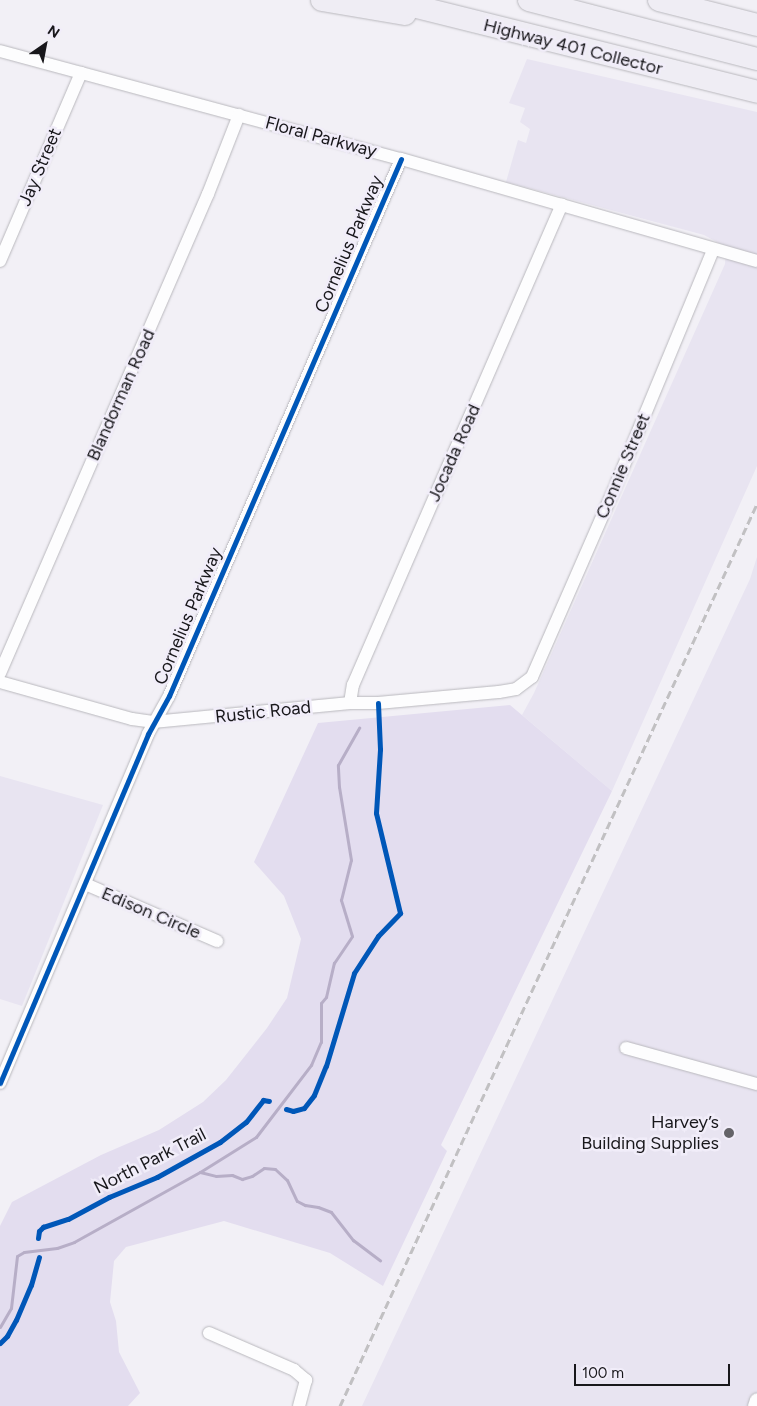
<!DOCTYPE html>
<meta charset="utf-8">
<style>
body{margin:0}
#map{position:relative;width:757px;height:1406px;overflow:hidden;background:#f2f0f6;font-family:Figtree,sans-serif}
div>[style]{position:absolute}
.built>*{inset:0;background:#e8e4f1}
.green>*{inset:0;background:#e3ddef}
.stream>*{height:3px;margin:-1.5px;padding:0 1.5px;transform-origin:1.5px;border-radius:1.5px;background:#b7aec7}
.roads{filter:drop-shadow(0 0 1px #b9b8bd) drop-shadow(0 0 1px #b9b8bd)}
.minor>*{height:12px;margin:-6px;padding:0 6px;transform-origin:6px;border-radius:6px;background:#fdfdfe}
.tertiary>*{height:15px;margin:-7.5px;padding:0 7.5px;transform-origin:7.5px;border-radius:7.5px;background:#fdfdfe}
.motorway>*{height:22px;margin:-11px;padding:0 11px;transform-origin:11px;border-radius:11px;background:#efedf4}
.rail>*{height:3px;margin-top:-1.5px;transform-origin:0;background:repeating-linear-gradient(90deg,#c1c0c2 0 8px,transparent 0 12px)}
.cycleway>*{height:5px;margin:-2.5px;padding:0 2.5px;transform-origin:2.5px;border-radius:2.5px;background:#0057b8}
.dots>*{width:14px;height:14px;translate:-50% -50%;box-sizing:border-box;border:2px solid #f1edf9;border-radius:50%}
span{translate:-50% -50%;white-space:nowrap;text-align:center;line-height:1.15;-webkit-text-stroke:5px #f1edf9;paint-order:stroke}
.street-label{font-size:18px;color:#18171b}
.poi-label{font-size:18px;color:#18171b}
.right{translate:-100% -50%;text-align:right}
.north{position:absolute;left:20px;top:20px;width:50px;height:50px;-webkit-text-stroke:4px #f1edf9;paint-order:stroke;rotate:33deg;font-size:14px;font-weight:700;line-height:20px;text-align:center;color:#18171b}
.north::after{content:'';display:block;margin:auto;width:18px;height:22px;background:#18171b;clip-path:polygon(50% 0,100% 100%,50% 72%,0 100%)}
.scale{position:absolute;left:574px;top:1364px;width:156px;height:22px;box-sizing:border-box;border:2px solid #18171b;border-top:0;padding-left:6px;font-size:15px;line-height:18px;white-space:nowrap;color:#18171b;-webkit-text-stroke:4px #f1edf9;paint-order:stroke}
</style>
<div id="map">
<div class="built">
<i style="clip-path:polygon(527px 59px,757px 112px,757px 466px,612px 791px,522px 715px,534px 693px,725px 264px,726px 247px,704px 235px,506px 182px,518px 140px,526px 143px,530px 129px,520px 122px,525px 108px,509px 103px)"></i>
<i style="clip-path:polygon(757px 557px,757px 1406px,362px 1406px,750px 579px)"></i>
<i style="clip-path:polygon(0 776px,103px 805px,22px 1006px,0 999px)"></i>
</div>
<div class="green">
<i style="clip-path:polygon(510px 705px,612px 791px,441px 1145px,447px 1151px,383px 1286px,330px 1253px,224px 1221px,126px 1247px,114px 1261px,110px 1302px,116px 1321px,119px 1352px,140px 1393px,128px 1406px,0 1406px,0 1226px,12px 1202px,101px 1155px,159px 1130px,203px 1102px,226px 1080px,267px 1028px,287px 998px,301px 939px,284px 896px,254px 862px,318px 723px)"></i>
</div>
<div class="stream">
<i style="left:200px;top:1172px;width:16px;rotate:14deg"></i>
<i style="left:216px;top:1176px;width:16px;rotate:-4deg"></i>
<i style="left:232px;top:1175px;width:11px;rotate:22deg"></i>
<i style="left:242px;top:1179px;width:10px;rotate:-17deg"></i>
<i style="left:252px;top:1176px;width:14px;rotate:-34deg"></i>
<i style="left:264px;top:1168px;width:11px;rotate:5deg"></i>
<i style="left:275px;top:1169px;width:16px;rotate:43deg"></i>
<i style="left:287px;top:1180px;width:23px;rotate:65deg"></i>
<i style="left:297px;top:1201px;width:9px;rotate:27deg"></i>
<i style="left:305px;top:1205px;width:13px;rotate:9deg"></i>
<i style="left:318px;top:1207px;width:14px;rotate:21deg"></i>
<i style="left:331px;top:1212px;width:36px;rotate:52deg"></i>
<i style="left:353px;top:1240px;width:34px;rotate:37deg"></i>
<i style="left:0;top:1327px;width:22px;rotate:-60deg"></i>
<i style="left:11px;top:1308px;width:52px;rotate:-83.4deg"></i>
<i style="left:17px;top:1256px;width:8px;rotate:-30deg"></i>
<i style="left:24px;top:1252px;width:33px;rotate:-7deg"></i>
<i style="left:57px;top:1248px;width:18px;rotate:-19deg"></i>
<i style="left:74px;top:1242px;width:144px;rotate:-29.1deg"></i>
<i style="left:200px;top:1172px;width:66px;rotate:-32deg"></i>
<i style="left:256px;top:1137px;width:91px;rotate:-52.6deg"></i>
<i style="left:311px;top:1065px;width:25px;rotate:-67deg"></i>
<i style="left:321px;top:1042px;width:39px;rotate:-90deg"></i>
<i style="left:321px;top:1003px;width:8px;rotate:-50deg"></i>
<i style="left:326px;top:997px;width:35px;rotate:-77deg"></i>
<i style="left:334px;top:963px;width:32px;rotate:-56deg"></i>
<i style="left:352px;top:936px;width:38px;rotate:-107deg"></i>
<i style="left:341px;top:900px;width:41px;rotate:-76deg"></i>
<i style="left:351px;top:860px;width:74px;rotate:-99.3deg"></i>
<i style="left:339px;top:787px;width:22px;rotate:-93deg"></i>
<i style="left:338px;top:765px;width:43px;rotate:-60.4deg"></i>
</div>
<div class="roads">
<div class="minor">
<i style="left:0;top:51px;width:415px;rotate:15.1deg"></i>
<i style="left:401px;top:159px;width:370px;rotate:16deg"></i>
<i style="left:0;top:261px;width:205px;rotate:-66.7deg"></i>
<i style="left:0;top:673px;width:522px;rotate:-66.53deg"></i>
<i style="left:208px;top:194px;width:85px;rotate:-68.6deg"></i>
<i style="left:0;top:682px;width:137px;rotate:15.7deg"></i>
<i style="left:132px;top:719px;width:21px;rotate:8deg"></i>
<i style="left:153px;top:722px;width:198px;rotate:-5.5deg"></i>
<i style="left:350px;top:703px;width:28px"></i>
<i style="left:378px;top:703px;width:121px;rotate:-5.2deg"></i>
<i style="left:499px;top:692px;width:17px;rotate:-10deg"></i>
<i style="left:516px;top:689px;width:20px;rotate:-37deg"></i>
<i style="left:532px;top:677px;width:213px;rotate:-66.4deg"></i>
<i style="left:617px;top:482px;width:251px;rotate:-67.5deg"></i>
<i style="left:350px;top:703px;width:18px;rotate:-81deg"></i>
<i style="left:353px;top:685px;width:524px;rotate:-66.51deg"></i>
<i style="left:85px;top:884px;width:144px;rotate:23.4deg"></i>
<i style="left:626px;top:1048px;width:136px;rotate:15.4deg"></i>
<i style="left:0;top:1083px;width:379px;rotate:-67deg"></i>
<i style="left:148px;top:734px;width:43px;rotate:-61.1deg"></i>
<i style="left:169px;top:696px;width:585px;rotate:-66.63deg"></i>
<i style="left:209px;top:1333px;width:93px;rotate:23.5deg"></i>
<i style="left:294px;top:1370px;width:16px;rotate:40deg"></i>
<i style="left:306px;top:1380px;width:27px;rotate:105deg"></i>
</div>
<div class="tertiary">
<i style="left:755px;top:1406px;width:6px;rotate:-72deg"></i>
</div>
<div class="motorway">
<i style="left:322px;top:0;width:84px;rotate:9.6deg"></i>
<i style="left:389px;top:0;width:379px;rotate:14deg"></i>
<i style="left:529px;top:0;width:236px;rotate:14.5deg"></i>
<i style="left:659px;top:0;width:101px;rotate:14.3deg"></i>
</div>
</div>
<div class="rail">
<i style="left:340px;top:1406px;width:994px;rotate:-65.19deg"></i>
</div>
<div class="cycleway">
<i style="left:0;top:1083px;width:379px;rotate:-67deg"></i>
<i style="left:148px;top:734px;width:43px;rotate:-61.1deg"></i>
<i style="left:169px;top:696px;width:585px;rotate:-66.63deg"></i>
<i style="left:286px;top:1109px;width:7px;rotate:16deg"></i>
<i style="left:293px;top:1111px;width:11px;rotate:-15deg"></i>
<i style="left:304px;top:1108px;width:16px;rotate:-52deg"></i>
<i style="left:314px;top:1095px;width:31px;rotate:-68deg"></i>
<i style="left:326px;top:1066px;width:97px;rotate:-73.2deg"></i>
<i style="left:354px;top:973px;width:44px;rotate:-57deg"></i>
<i style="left:378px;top:936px;width:32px;rotate:-46deg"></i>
<i style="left:400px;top:913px;width:103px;rotate:-103.5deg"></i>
<i style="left:376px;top:813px;width:64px;rotate:-86.4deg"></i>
<i style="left:380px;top:749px;width:46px;rotate:-92.5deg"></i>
<i style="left:38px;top:1238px;width:7px;rotate:-82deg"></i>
<i style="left:39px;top:1231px;width:6px;rotate:-45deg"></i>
<i style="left:43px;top:1227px;width:26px;rotate:-18deg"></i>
<i style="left:68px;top:1219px;width:47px;rotate:-28.2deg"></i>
<i style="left:109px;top:1197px;width:52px;rotate:-22.6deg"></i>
<i style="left:157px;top:1177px;width:72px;rotate:-29.1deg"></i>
<i style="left:220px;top:1142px;width:33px;rotate:-38deg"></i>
<i style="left:246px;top:1122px;width:28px;rotate:-52deg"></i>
<i style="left:263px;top:1100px;width:6px;rotate:9deg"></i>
<i style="left:0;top:1343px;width:10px;rotate:-45deg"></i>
<i style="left:7px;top:1336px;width:18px;rotate:-61deg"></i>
<i style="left:16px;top:1320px;width:38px;rotate:-67deg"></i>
<i style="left:31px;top:1285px;width:29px;rotate:-74deg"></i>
</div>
<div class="dots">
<i style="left:729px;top:1133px;background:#646368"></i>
</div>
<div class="street-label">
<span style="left:573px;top:47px;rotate:14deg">Highway 401 Collector</span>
<span style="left:321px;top:137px;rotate:15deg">Floral Parkway</span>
<span style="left:40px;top:167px;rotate:-67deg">Jay Street</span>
<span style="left:349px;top:244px;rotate:-67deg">Cornelius Parkway</span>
<span style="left:121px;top:395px;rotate:-66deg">Blandorman Road</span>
<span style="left:454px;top:453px;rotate:-66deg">Jocada Road</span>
<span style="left:623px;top:466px;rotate:-67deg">Connie Street</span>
<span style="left:188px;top:616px;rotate:-67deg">Cornelius Parkway</span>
<span style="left:263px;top:712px;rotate:-6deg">Rustic Road</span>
<span style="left:151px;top:913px;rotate:23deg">Edison Circle</span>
<span style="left:150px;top:1161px;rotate:-27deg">North Park Trail</span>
</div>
<div class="poi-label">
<span class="right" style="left:719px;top:1133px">Harvey’s<br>Building Supplies</span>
</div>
<div class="north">N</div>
<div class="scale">100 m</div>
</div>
